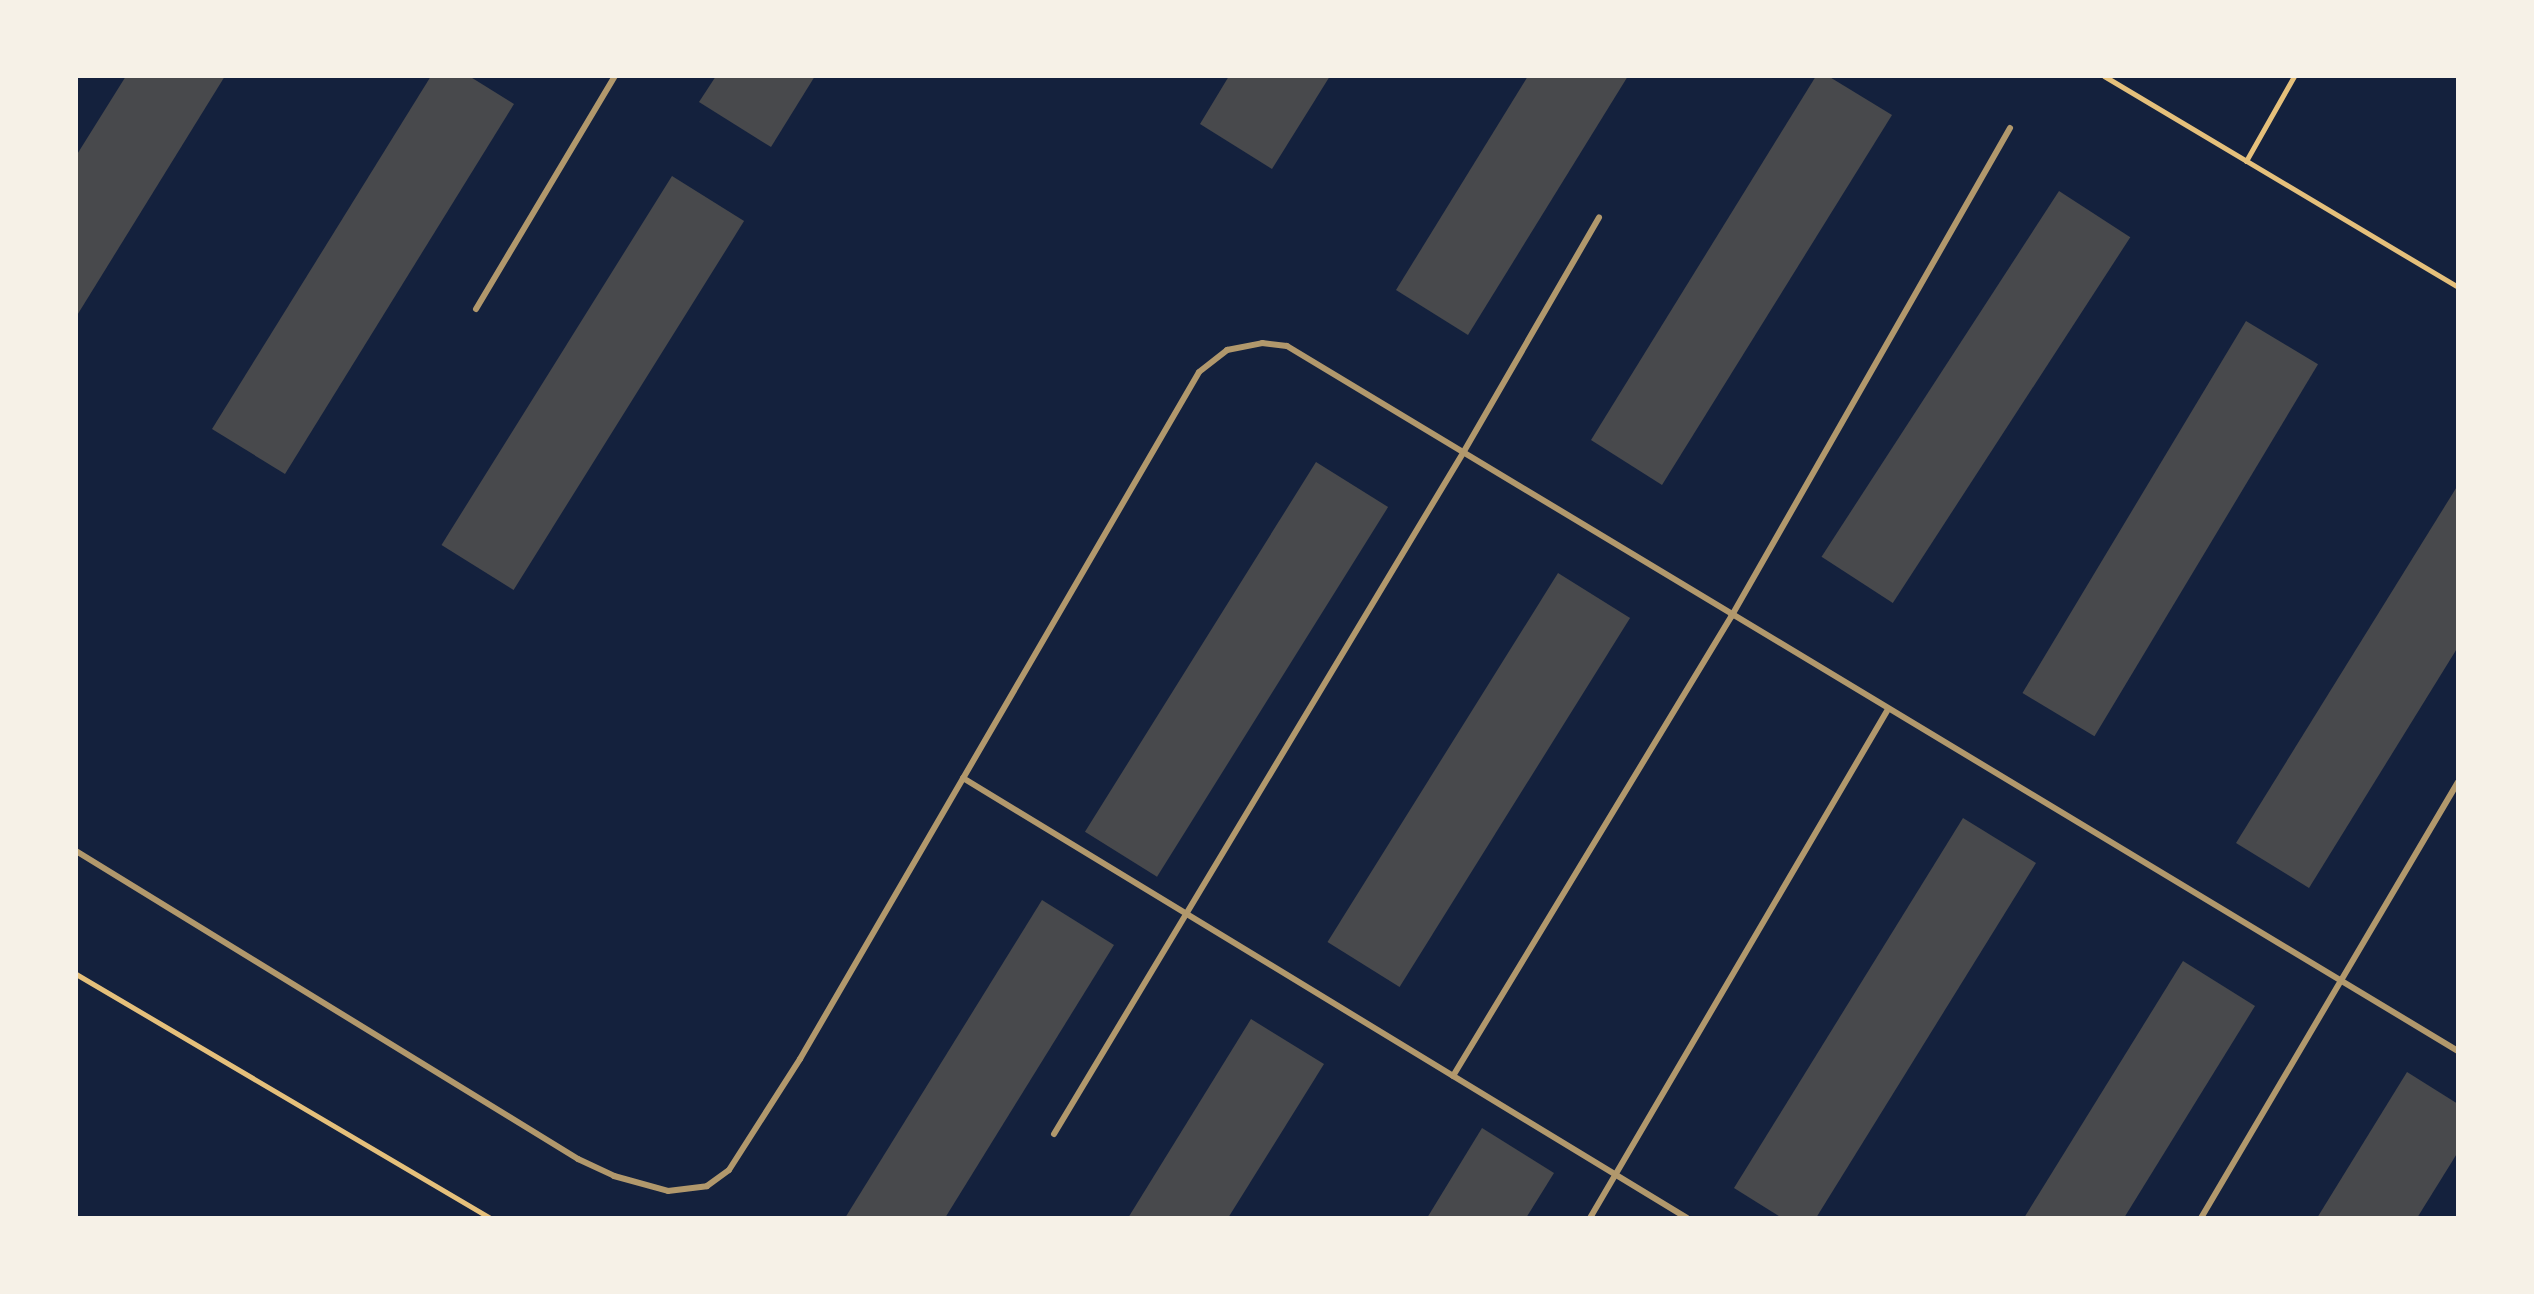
<!DOCTYPE html>
<style>
body{margin:0}
#map{position:relative;width:2534px;height:1294px;overflow:hidden;background:#14213d;font-family:"Work Sans",sans-serif}
div>[style]{position:absolute}
.building>*{inset:0;background:#48494c;transform-origin:0 0}
.path>*{height:5px;margin:-2.5px;padding:0 2.5px;transform-origin:2.5px;border-radius:2.5px;background:#e5c07b}
.service>*{height:6px;margin:-3px;padding:0 3px;transform-origin:3px;border-radius:3px;background:#b1986c}
span{translate:-50% -50%;white-space:nowrap;text-align:center;line-height:1.15;-webkit-text-stroke:8px #f6f1e7;paint-order:stroke}
.frame{position:absolute;inset:0;border:78px solid #f6f1e7;pointer-events:none}
</style>
<div id="map">
<div class="building">
<i style="clip-path:polygon(126px 76px,225px 76px,76px 317px,76px 156px)"></i>
<i style="clip-path:polygon(431px 76px,469px 76px,514px 104px,285px 474px,212px 429px)"></i>
<i style="clip-path:polygon(716px 76px,815px 76px,771px 147px,699px 102px)"></i>
<i style="clip-path:polygon(1229px 76px,1330px 76px,1272px 169px,1200px 124px)"></i>
<i style="clip-path:polygon(1528px 76px,1628px 76px,1468px 335px,1396px 290px)"></i>
<i style="clip-path:polygon(1816px 76px,1828px 76px,1892px 115px,1662px 485px,1591px 440px)"></i>
<i style="left:672px;top:176px;width:85px;height:435px;rotate:32deg"></i>
<i style="left:2059px;top:191px;width:85px;height:436px;rotate:33deg"></i>
<i style="left:2246px;top:321px;width:84px;height:434px;rotate:31deg"></i>
<i style="left:1316px;top:462px;width:85px;height:436px;rotate:32deg"></i>
<i style="clip-path:polygon(2458px 485px,2458px 647px,2309px 888px,2236px 843px)"></i>
<i style="left:1558px;top:573px;width:85px;height:435px;rotate:32deg"></i>
<i style="clip-path:polygon(1963px 818px,2036px 863px,1816px 1218px,1782px 1218px,1734px 1188px)"></i>
<i style="clip-path:polygon(1042px 900px,1114px 945px,945px 1218px,845px 1218px)"></i>
<i style="clip-path:polygon(2183px 961px,2255px 1006px,2124px 1218px,2024px 1218px)"></i>
<i style="clip-path:polygon(1251px 1019px,1324px 1064px,1228px 1218px,1128px 1218px)"></i>
<i style="clip-path:polygon(2407px 1072px,2458px 1104px,2458px 1152px,2417px 1218px,2317px 1218px)"></i>
<i style="clip-path:polygon(1482px 1128px,1554px 1173px,1526px 1218px,1427px 1218px)"></i>
</div>
<div class="path">
<i style="left:2104px;top:76px;width:412px;rotate:30.8deg"></i>
<i style="left:2246px;top:161px;width:98px;rotate:-60.5deg"></i>
<i style="left:76px;top:974px;width:481px;rotate:30.5deg"></i>
</div>
<div class="service">
<i style="left:476px;top:309px;width:271px;rotate:-59.2deg"></i>
<i style="left:963px;top:778px;width:847px;rotate:31.29deg"></i>
<i style="left:76px;top:851px;width:589px;rotate:31.53deg"></i>
<i style="left:578px;top:1159px;width:40px;rotate:25deg"></i>
<i style="left:614px;top:1176px;width:56px;rotate:15.5deg"></i>
<i style="left:668px;top:1191px;width:39px;rotate:-7deg"></i>
<i style="left:707px;top:1186px;width:27px;rotate:-36deg"></i>
<i style="left:729px;top:1170px;width:132px;rotate:-57.4deg"></i>
<i style="left:800px;top:1059px;width:794px;rotate:-59.85deg"></i>
<i style="left:1199px;top:372px;width:36px;rotate:-38deg"></i>
<i style="left:1227px;top:350px;width:36px;rotate:-11deg"></i>
<i style="left:1262px;top:343px;width:25px;rotate:7deg"></i>
<i style="left:1287px;top:346px;width:1367px;rotate:31.05deg"></i>
<i style="left:1453px;top:1076px;width:537px;rotate:-58.8deg"></i>
<i style="left:1731px;top:617px;width:563px;rotate:-60.29deg"></i>
<i style="left:1054px;top:1134px;width:794px;rotate:-59.01deg"></i>
<i style="left:1463px;top:453px;width:272px;rotate:-60deg"></i>
<i style="left:1590px;top:1218px;width:588px;rotate:-59.64deg"></i>
<i style="left:2201px;top:1218px;width:506px;rotate:-59.48deg"></i>
</div>
<div class="frame"></div>
</div>
